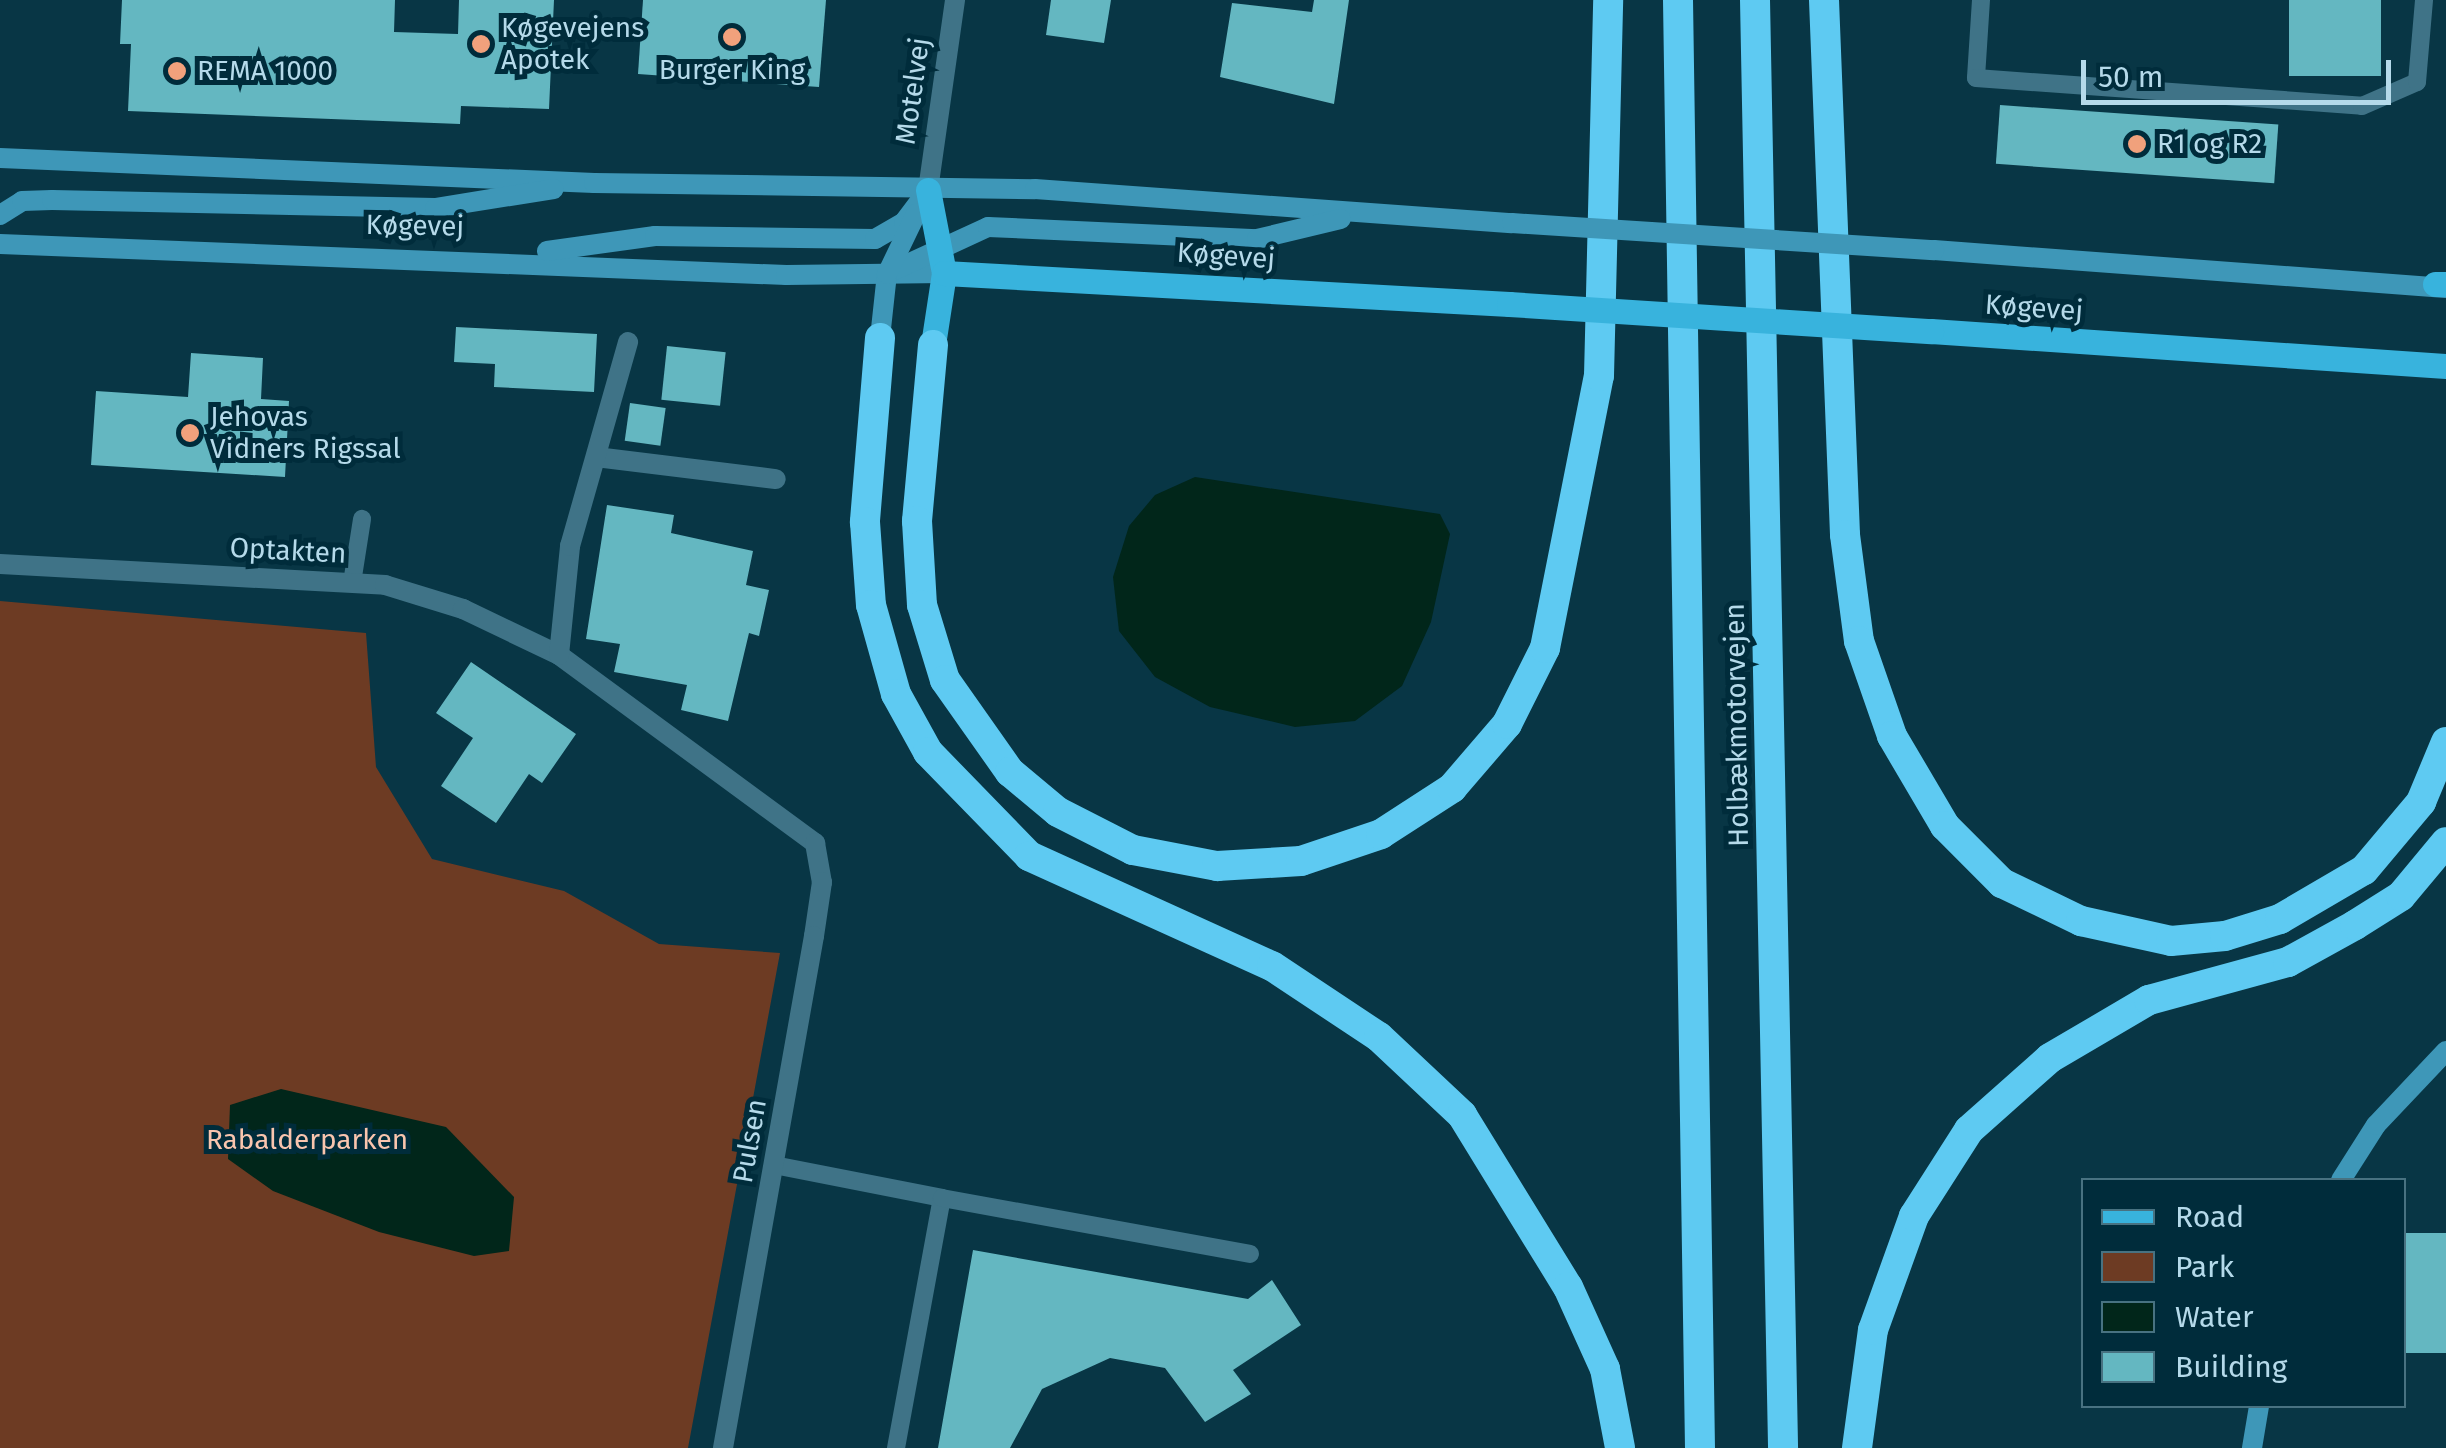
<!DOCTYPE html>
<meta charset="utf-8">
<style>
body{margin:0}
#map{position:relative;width:2446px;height:1448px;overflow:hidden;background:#083645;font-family:"Fira Sans",sans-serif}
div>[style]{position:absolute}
.green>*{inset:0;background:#6d3b23}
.water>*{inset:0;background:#01261a}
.building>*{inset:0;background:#64b7c1;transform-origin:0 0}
.lane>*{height:18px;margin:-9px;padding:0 9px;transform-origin:9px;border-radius:9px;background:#3f7387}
.street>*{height:20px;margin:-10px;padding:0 10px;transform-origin:10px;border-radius:10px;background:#3f7387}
.secondary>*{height:20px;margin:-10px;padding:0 10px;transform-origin:10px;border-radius:10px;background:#3e97b8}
.primary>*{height:25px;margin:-12.5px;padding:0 12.5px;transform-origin:12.5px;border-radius:12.5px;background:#38b3dd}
.highway>*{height:30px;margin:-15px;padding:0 15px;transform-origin:15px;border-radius:15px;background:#5ecaf2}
.secondary-bridge>*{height:20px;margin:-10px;padding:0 10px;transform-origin:10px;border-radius:10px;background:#3e97b8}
.primary-bridge>*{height:25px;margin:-12.5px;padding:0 12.5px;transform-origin:12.5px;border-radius:12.5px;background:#38b3dd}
.dots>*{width:28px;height:28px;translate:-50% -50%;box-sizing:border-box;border:5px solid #002c3b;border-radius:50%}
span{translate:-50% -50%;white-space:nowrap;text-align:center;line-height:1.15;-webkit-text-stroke:10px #002c3b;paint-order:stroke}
.poi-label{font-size:28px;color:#b5daea}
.left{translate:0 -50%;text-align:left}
.street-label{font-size:28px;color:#b5daea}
.park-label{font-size:28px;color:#f9c5ae}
.legend{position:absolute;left:2081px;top:1178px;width:325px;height:230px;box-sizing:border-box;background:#002c3b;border:2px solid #487281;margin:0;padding:12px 18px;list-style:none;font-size:30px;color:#b5daea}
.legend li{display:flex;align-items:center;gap:20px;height:50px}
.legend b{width:50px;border:2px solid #487281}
.scale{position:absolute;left:2081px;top:60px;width:310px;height:45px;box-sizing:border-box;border:5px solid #b5daea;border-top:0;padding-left:12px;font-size:30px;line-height:35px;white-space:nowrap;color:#b5daea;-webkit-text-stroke:8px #002c3b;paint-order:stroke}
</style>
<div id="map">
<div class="green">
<i style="clip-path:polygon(0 601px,366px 633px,376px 767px,432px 859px,564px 891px,659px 944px,780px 953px,688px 1448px,0 1448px)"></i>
</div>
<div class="water">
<i style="clip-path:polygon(1195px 477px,1440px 514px,1450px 534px,1431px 622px,1402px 686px,1355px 721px,1295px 727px,1210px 707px,1155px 677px,1119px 631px,1113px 577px,1129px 526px,1155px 495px)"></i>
<i style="clip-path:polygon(281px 1089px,446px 1127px,514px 1197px,509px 1251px,474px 1256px,379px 1232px,273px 1191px,228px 1159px,230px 1105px)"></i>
</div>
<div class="building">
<i style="clip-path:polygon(122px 0,395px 0,394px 32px,458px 34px,459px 0,554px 0,549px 109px,461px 106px,460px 124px,128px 111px,131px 44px,120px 44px)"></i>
<i style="clip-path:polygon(643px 0,826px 0,819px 87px,638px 74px)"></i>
<i style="clip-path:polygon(1051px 0,1111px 0,1104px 43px,1046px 35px)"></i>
<i style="clip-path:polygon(1314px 0,1349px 0,1334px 104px,1220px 77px,1232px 3px,1312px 12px)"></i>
<i style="left:2289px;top:0;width:92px;height:76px"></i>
<i style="left:2000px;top:105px;width:279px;height:59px;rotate:4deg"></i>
<i style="clip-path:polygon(456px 327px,597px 334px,594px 392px,494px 387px,495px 364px,454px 362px)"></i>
<i style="left:667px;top:346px;width:59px;height:54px;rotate:6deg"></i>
<i style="clip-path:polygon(191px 353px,263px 358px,261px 399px,289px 401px,285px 477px,91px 465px,96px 391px,188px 397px)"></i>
<i style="left:630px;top:403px;width:36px;height:38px;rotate:8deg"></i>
<i style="clip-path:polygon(607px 505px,674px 515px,671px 533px,753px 551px,746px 585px,769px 590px,759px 636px,749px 633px,728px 721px,681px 710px,687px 685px,614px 672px,620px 644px,586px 639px)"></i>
<i style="clip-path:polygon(471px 662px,576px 734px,542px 783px,529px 774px,496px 823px,441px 786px,473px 738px,436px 713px)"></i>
<i style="left:2446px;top:1233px;width:120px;height:42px;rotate:90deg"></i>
<i style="clip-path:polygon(973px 1250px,1248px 1299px,1272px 1280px,1301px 1325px,1233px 1370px,1251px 1394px,1205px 1422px,1165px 1368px,1110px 1358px,1042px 1389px,1010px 1448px,938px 1448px)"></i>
</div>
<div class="lane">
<i style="left:1981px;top:0;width:78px;rotate:93.7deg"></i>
<i style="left:1976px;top:78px;width:387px;rotate:4.1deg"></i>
<i style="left:2362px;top:106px;width:60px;rotate:-23.6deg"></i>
<i style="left:2417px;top:82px;width:82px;rotate:-85.1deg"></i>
<i style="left:352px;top:583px;width:65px;rotate:-81.1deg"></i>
<i style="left:774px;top:1165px;width:171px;rotate:11.1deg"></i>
<i style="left:896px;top:1448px;width:254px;rotate:-79.6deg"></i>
<i style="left:942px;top:1198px;width:313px;rotate:10.3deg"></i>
</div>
<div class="street">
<i style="left:928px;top:190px;width:192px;rotate:-81.9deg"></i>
<i style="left:596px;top:457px;width:181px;rotate:7deg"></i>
<i style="left:0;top:564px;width:386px;rotate:3.1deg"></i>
<i style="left:385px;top:585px;width:82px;rotate:17.1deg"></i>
<i style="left:463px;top:609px;width:106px;rotate:25.6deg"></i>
<i style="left:559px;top:655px;width:318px;rotate:36.3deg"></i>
<i style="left:815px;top:843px;width:40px;rotate:80deg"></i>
<i style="left:822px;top:882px;width:55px;rotate:98.4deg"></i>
<i style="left:814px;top:936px;width:520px;rotate:100.08deg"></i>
<i style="left:559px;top:655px;width:110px;rotate:-84.2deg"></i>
<i style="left:570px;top:546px;width:212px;rotate:-74.1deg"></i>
</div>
<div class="secondary">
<i style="left:0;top:158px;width:595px;rotate:2.41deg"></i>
<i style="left:594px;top:183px;width:441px;rotate:0.8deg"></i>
<i style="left:1035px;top:189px;width:478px;rotate:4.1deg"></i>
<i style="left:0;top:215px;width:26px;rotate:-32deg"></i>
<i style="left:22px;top:201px;width:30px;rotate:-2deg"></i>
<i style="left:52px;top:200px;width:383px;rotate:1.2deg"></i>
<i style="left:435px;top:208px;width:120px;rotate:-9.1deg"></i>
<i style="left:0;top:244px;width:787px;rotate:2.26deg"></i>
<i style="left:786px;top:275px;width:158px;rotate:-0.7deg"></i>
<i style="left:1934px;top:250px;width:513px;rotate:4.24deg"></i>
<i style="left:547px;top:251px;width:109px;rotate:-7.9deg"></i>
<i style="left:655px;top:236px;width:220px;rotate:0.8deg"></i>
<i style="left:875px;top:239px;width:34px;rotate:-30deg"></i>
<i style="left:904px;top:222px;width:40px;rotate:-53deg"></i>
<i style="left:888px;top:273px;width:110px;rotate:-24.7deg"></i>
<i style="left:988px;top:227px;width:269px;rotate:2.6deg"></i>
<i style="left:1257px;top:239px;width:86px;rotate:-13.4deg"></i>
<i style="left:880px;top:338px;width:64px;rotate:-83.8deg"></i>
<i style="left:887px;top:274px;width:67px;rotate:-64.2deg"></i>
<i style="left:2341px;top:1180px;width:65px;rotate:-57.5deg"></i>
<i style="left:2376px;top:1125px;width:102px;rotate:-46.6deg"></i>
<i style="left:2252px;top:1448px;width:43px;rotate:-80.5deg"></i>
</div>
<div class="primary">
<i style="left:928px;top:190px;width:85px;rotate:79.1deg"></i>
<i style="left:944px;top:273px;width:73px;rotate:98.7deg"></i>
<i style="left:944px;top:273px;width:566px;rotate:3.14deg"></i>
<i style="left:2435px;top:284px;width:11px"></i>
<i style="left:1931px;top:331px;width:516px;rotate:3.89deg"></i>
</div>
<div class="highway">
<i style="left:1678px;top:0;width:1448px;rotate:89.13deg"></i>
<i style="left:1755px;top:0;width:1448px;rotate:88.89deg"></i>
<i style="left:1824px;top:0;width:535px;rotate:87.75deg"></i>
<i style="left:1845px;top:535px;width:107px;rotate:82.5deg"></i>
<i style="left:1859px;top:641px;width:101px;rotate:70.8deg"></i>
<i style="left:1892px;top:736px;width:104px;rotate:59.5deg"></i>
<i style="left:1945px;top:826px;width:81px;rotate:45deg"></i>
<i style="left:2002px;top:883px;width:88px;rotate:25.7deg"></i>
<i style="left:2081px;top:921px;width:92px;rotate:12.5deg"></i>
<i style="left:2171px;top:941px;width:54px;rotate:-5.3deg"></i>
<i style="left:2225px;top:936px;width:58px;rotate:-17.2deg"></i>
<i style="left:2280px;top:919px;width:97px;rotate:-30.3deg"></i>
<i style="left:2364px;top:870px;width:89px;rotate:-50deg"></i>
<i style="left:2421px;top:802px;width:65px;rotate:-67.4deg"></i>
<i style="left:880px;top:338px;width:185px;rotate:94.7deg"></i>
<i style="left:865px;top:522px;width:83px;rotate:85.9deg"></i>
<i style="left:871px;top:605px;width:92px;rotate:74.3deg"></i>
<i style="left:896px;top:694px;width:66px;rotate:61.1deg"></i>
<i style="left:928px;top:752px;width:145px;rotate:45.8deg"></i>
<i style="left:1029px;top:856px;width:267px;rotate:24.4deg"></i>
<i style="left:1272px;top:966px;width:128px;rotate:33.6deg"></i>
<i style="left:1379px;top:1037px;width:114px;rotate:43.2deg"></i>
<i style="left:1462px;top:1115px;width:202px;rotate:58.4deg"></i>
<i style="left:1568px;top:1287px;width:90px;rotate:65.7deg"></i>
<i style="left:1605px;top:1369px;width:80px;rotate:79.2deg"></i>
<i style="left:933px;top:345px;width:177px;rotate:95.2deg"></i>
<i style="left:917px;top:521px;width:84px;rotate:86.6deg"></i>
<i style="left:922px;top:605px;width:78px;rotate:73deg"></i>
<i style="left:945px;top:680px;width:113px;rotate:54.8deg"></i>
<i style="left:1010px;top:772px;width:62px;rotate:39.8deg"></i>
<i style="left:1058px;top:812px;width:84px;rotate:26.9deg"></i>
<i style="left:1133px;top:850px;width:86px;rotate:10.8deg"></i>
<i style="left:1217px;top:866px;width:84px;rotate:-3.4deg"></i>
<i style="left:1301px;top:861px;width:84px;rotate:-18.6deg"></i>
<i style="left:1381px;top:834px;width:85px;rotate:-32.9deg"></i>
<i style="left:1452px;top:788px;width:84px;rotate:-49.3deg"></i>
<i style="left:1507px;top:724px;width:85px;rotate:-63.4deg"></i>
<i style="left:1545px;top:648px;width:277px;rotate:-78.8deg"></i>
<i style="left:1599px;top:376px;width:376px;rotate:-88.6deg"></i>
<i style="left:1857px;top:1448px;width:119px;rotate:-82.3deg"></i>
<i style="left:1873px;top:1330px;width:121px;rotate:-70.2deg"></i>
<i style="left:1914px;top:1216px;width:102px;rotate:-57.4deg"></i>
<i style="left:1969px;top:1130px;width:108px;rotate:-41.6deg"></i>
<i style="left:2050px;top:1058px;width:115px;rotate:-30.4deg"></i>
<i style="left:2149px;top:1000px;width:144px;rotate:-15.3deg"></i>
<i style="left:2288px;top:962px;width:77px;rotate:-28.9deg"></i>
<i style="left:2355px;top:925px;width:54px;rotate:-32.2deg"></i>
<i style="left:2401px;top:896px;width:70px;rotate:-50.2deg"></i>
</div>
<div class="secondary-bridge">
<i style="left:1512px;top:223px;width:423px;rotate:3.7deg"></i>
</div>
<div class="primary-bridge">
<i style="left:1509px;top:304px;width:423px;rotate:3.7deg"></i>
</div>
<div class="dots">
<i style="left:732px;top:37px;background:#f1a17c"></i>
<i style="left:481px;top:44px;background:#f1a17c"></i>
<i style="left:177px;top:71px;background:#f1a17c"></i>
<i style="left:2137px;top:144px;background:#f1a17c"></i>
<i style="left:190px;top:433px;background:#f1a17c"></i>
</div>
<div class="poi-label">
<span class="left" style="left:501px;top:44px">Køgevejens<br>Apotek</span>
<span style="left:732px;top:70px">Burger King</span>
<span class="left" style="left:197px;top:71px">REMA 1000</span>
<span class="left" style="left:2157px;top:144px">R1 og R2</span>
<span class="left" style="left:210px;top:433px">Jehovas<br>Vidners Rigssal</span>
</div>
<div class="street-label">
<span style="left:913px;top:91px;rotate:-82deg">Motelvej</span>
<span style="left:415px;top:226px;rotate:1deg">Køgevej</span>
<span style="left:1226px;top:256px;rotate:4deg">Køgevej</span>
<span style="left:2034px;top:308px;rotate:4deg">Køgevej</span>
<span style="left:288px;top:551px;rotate:3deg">Optakten</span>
<span style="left:1737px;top:725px;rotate:-91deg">Holbækmotorvejen</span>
<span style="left:750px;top:1141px;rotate:-80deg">Pulsen</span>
</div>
<div class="park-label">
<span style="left:307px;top:1140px">Rabalderparken</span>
</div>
<ul class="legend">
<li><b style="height:12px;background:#38b3dd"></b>Road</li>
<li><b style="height:28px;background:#6d3b23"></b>Park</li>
<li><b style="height:28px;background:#01261a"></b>Water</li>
<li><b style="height:28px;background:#64b7c1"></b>Building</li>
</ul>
<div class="scale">50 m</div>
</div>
